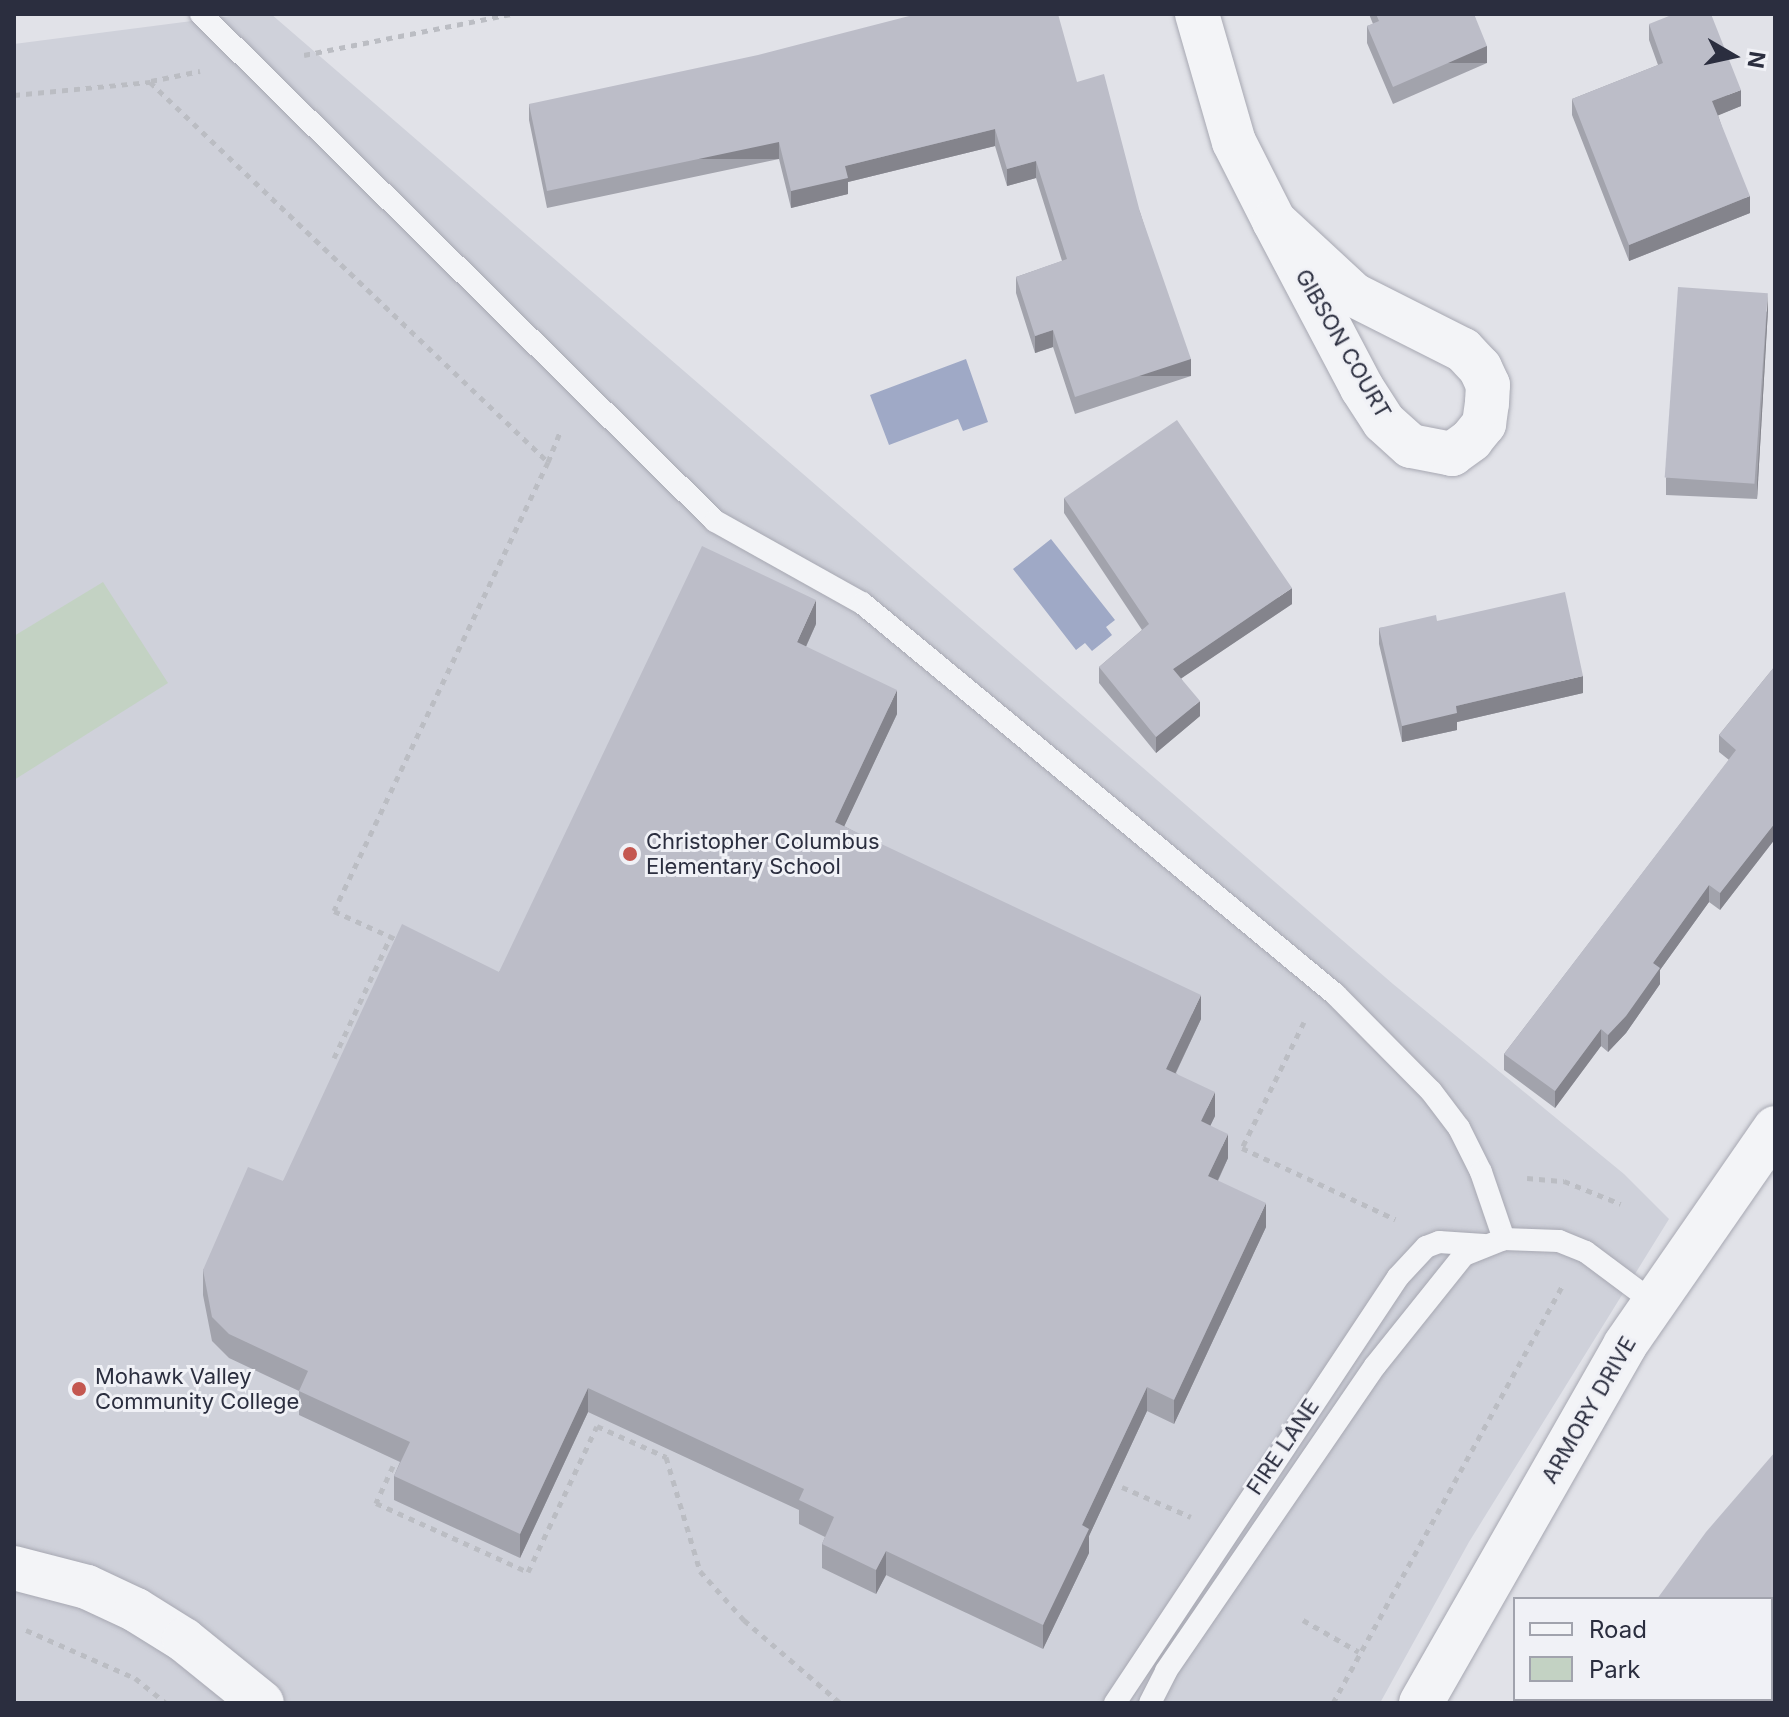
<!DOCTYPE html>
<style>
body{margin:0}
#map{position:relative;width:1789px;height:1717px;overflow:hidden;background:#e1e2e8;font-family:Inter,sans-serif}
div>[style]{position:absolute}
.built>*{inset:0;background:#cfd1da}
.green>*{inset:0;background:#c3d2c3}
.water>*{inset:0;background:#9fa9c6}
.path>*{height:5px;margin-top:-2.5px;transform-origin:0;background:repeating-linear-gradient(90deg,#bbbdc3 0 6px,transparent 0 12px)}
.roads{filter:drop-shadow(0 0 2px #a7a8b2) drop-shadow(0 0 2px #a7a8b2)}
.service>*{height:22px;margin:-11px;padding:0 11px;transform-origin:11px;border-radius:11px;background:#f3f4f7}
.minor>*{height:44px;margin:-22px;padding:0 22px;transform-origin:22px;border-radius:22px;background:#f3f4f7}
.wall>*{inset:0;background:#a2a3ac}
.shaded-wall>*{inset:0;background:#84848c;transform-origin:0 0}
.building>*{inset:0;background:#bcbdc8;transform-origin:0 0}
.dots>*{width:22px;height:22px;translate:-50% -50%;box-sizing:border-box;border:4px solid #f0f1f6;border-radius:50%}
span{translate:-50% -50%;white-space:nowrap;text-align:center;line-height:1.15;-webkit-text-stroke:6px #f0f1f6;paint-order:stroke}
.street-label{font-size:22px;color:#2b2e3f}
.poi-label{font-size:22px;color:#2b2e3f}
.left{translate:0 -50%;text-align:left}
.frame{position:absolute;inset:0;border:16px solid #2b2e3f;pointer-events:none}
.legend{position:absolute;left:1513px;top:1597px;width:260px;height:104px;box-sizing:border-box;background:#f0f1f6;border:2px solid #a1a3ad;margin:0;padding:10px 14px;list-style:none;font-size:24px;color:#2b2e3f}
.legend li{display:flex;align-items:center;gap:16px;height:40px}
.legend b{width:40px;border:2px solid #a1a3ad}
.north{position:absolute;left:1693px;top:16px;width:80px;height:80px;-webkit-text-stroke:6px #f0f1f6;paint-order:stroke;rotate:99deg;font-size:22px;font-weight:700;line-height:32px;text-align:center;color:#2b2e3f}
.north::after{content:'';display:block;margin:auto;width:28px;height:36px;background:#2b2e3f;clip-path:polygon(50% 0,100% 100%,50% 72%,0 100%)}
</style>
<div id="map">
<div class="built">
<i style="clip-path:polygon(246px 14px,271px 14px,1393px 984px,1624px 1174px,1669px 1219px,1469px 1542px,1380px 1703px,14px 1703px,14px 44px)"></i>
</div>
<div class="green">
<i style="clip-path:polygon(103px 582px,168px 683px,14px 780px,14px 636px)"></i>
</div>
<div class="water">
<i style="clip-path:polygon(966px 359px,988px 422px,963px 431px,958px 419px,889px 445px,870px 395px)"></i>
<i style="clip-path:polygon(1051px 539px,1115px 620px,1106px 627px,1112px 635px,1092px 651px,1085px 643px,1076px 650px,1013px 569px)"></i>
</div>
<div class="path">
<i style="left:304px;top:55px;width:211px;rotate:-11.2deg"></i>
<i style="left:151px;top:81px;width:50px;rotate:-11.5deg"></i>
<i style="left:14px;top:95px;width:137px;rotate:-5.5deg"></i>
<i style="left:150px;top:82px;width:550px;rotate:43.67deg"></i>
<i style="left:548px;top:462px;width:497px;rotate:115.5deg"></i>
<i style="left:334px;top:911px;width:70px;rotate:24.4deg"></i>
<i style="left:548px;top:462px;width:35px;rotate:-68deg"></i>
<i style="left:1304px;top:1022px;width:140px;rotate:116.2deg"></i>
<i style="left:1242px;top:1148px;width:169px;rotate:24.9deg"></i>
<i style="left:334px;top:1058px;width:135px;rotate:-65deg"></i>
<i style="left:1527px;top:1178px;width:37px;rotate:5deg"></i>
<i style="left:1564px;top:1181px;width:61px;rotate:22deg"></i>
<i style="left:393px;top:1466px;width:41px;rotate:114.7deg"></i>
<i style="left:376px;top:1503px;width:167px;rotate:24.4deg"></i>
<i style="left:528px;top:1572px;width:161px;rotate:-64.7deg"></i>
<i style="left:597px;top:1426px;width:76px;rotate:24.2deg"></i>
<i style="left:666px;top:1457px;width:119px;rotate:73.4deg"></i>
<i style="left:700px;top:1571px;width:66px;rotate:48.1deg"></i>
<i style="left:744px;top:1620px;width:127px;rotate:40.8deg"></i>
<i style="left:1122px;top:1487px;width:75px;rotate:23.5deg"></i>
<i style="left:1303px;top:1620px;width:64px;rotate:29.7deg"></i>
<i style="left:26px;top:1630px;width:119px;rotate:23.8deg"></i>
<i style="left:135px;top:1678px;width:40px;rotate:39deg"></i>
<i style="left:1333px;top:1703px;width:475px;rotate:-61.2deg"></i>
</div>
<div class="roads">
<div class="service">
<i style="left:201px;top:14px;width:722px;rotate:44.61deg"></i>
<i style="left:715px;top:521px;width:168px;rotate:29.2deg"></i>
<i style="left:862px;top:603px;width:614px;rotate:39.58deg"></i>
<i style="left:1335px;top:994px;width:136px;rotate:45.3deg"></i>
<i style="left:1431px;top:1091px;width:46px;rotate:52.9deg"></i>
<i style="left:1459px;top:1128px;width:49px;rotate:63.4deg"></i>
<i style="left:1481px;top:1172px;width:71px;rotate:71.1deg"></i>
<i style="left:1115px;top:1703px;width:511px;rotate:-56.4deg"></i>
<i style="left:1398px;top:1277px;width:41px;rotate:-47deg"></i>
<i style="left:1426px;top:1247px;width:14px;rotate:-21deg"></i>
<i style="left:1439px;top:1242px;width:45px;rotate:3.8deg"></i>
<i style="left:1150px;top:1703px;width:36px;rotate:-63deg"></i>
<i style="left:1166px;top:1671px;width:370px;rotate:-55.6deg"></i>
<i style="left:1375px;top:1366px;width:142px;rotate:-51.3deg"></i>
<i style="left:1464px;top:1255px;width:43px;rotate:-21.8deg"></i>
<i style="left:1504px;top:1239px;width:55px;rotate:2.1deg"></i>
<i style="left:1559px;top:1241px;width:29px;rotate:22deg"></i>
<i style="left:1586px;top:1252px;width:84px;rotate:36.7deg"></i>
</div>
<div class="minor">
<i style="left:1197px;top:14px;width:133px;rotate:73.9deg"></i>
<i style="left:1234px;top:142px;width:89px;rotate:63.1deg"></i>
<i style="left:1274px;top:221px;width:189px;rotate:62.2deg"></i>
<i style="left:1362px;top:388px;width:40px;rotate:57.1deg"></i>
<i style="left:1384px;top:422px;width:36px;rotate:42deg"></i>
<i style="left:1411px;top:446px;width:42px;rotate:11deg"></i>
<i style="left:1452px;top:454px;width:24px;rotate:-36deg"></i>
<i style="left:1471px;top:440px;width:21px;rotate:-51deg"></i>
<i style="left:1484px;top:424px;width:21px;rotate:-82deg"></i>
<i style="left:1487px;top:403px;width:18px;rotate:-87deg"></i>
<i style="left:1488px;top:385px;width:19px;rotate:-115deg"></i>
<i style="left:1480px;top:368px;width:25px;rotate:-133deg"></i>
<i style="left:1463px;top:350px;width:122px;rotate:-153.2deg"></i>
<i style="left:1354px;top:295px;width:109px;rotate:-137.2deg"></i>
<i style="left:14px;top:1568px;width:75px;rotate:14.6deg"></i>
<i style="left:87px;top:1587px;width:54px;rotate:25.1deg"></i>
<i style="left:136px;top:1610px;width:57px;rotate:32deg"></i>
<i style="left:184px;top:1640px;width:100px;rotate:38.9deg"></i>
<i style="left:1421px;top:1703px;width:412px;rotate:-60.3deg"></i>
<i style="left:1625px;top:1345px;width:264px;rotate:-55.3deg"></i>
</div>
</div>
<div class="wall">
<i style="clip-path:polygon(1369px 14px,1474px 14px,1487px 63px,1393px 104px,1367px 43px,1367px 26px,1373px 24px)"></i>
<i style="clip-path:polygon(1649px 24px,1741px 106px,1718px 115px,1750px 213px,1629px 261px,1572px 115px,1572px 99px,1658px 65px,1649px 40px)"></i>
<i style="clip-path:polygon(1077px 82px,1140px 212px,1191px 376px,1075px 414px,1053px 347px,1035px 353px,1016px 293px,1016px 277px,1062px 261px,1036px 178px,1007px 186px,995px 146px,848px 182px,848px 194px,791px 208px,779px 159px,547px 208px,529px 120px,529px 104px)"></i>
<i style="clip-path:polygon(1768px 309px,1757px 499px,1666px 495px,1666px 478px)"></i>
<i style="clip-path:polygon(1064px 498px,1292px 604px,1181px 678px,1200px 716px,1156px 753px,1099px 683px,1099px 667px,1142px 630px,1064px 513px)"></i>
<i style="clip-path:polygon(1437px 621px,1583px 693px,1457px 722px,1457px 730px,1402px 742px,1379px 644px,1379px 628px)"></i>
<i style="clip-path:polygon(816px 624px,806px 647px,897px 714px,844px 826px,1201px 1019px,1176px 1073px,1215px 1116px,1210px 1126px,1228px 1158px,1218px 1181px,1266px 1227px,1174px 1424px,1147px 1411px,1089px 1536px,1089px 1553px,1043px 1649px,886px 1575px,876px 1594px,822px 1568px,822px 1544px,825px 1537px,799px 1524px,799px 1510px,588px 1412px,520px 1558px,394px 1500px,394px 1476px,400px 1462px,299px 1415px,299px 1391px,229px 1358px,212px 1341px,203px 1295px,203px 1270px,283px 1181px,499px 972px)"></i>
<i style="clip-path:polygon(1775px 666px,1775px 839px,1720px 910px,1709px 902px,1660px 970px,1660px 984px,1626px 1033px,1608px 1052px,1601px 1046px,1555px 1108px,1504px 1070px,1504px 1054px,1729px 760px,1719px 752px,1719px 735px)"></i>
<i style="clip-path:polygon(1775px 1452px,1775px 1631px,1774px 1633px,1771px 1631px,1771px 1599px)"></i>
</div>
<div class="shaded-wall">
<i style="left:1487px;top:46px;width:17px;height:103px;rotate:90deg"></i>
<i style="clip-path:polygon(1741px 90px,1741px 106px,1712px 118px,1712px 101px)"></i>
<i style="clip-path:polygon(995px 129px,995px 146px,848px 182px,848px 194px,791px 208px,791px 191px,845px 166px)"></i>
<i style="left:779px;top:142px;width:17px;height:237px;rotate:90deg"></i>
<i style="clip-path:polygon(1036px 161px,1036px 178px,1007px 186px,1007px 169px)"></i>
<i style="clip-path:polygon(1750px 196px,1750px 213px,1629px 261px,1629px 245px)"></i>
<i style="clip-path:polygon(1768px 293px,1768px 309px,1757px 499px,1757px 483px)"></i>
<i style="clip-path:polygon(1053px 330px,1053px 347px,1035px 353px,1035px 336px)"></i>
<i style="left:1191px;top:359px;width:17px;height:122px;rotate:90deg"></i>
<i style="clip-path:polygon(1292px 588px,1292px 604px,1173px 684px,1173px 669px)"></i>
<i style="clip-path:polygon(816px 600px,816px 624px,797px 666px,797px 642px)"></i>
<i style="clip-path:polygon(1583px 676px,1583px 693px,1457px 722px,1457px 730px,1402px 742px,1402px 726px,1456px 706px)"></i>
<i style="clip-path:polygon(897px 690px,897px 714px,835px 846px,835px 822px)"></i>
<i style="clip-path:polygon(1200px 701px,1200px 716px,1156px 753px,1156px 737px)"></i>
<i style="clip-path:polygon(1775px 823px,1775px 839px,1720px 910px,1720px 893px)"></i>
<i style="clip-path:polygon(1709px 885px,1709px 902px,1660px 970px,1660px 984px,1626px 1033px,1608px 1052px,1608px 1035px,1653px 963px)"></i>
<i style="clip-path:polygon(1201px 995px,1201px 1019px,1166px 1093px,1166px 1069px)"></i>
<i style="clip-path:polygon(1601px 1029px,1601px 1046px,1555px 1108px,1555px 1091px)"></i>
<i style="clip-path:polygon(1215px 1092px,1215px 1116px,1201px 1145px,1201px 1121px)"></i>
<i style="clip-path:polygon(1228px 1134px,1228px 1158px,1208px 1201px,1208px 1176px)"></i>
<i style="clip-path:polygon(1266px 1203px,1266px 1227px,1174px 1424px,1174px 1400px)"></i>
<i style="clip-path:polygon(1147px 1387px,1147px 1411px,1089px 1536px,1089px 1553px,1043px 1649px,1043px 1625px,1082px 1525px)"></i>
<i style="clip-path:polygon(588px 1388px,588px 1412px,520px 1558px,520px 1534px)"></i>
<i style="clip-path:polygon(886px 1551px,886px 1575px,876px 1594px,876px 1570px)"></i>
<i style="clip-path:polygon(1698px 1699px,1710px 1699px,1708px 1703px,1695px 1703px)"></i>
</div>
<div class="building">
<i style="clip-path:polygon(917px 14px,1058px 14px,1077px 82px,1104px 74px,1140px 212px,1191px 359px,1075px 397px,1053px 330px,1035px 336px,1016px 277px,1067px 259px,1036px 161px,1007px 169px,995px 129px,845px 166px,848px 178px,791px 191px,779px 142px,547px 191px,529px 104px,758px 55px)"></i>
<i style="clip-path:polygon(1376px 14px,1474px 14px,1487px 46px,1393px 87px,1367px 26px,1379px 21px)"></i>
<i style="clip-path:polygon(1674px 14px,1711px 14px,1741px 90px,1712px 101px,1750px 196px,1629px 245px,1572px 99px,1663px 63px,1649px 24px)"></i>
<i style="left:1678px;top:287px;width:90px;height:191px;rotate:4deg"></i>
<i style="clip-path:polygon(1177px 420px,1292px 588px,1173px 669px,1200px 701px,1156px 737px,1099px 667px,1149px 624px,1064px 498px)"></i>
<i style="clip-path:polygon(702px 546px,816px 600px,797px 642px,897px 690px,835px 822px,1201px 995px,1166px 1069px,1215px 1092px,1201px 1121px,1228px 1134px,1208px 1176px,1266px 1203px,1174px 1400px,1147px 1387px,1082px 1525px,1089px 1529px,1043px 1625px,886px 1551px,876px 1570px,822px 1544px,834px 1517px,799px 1500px,804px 1489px,588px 1388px,520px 1534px,394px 1476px,410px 1442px,299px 1391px,308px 1371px,229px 1334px,212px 1317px,203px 1270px,248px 1167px,283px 1181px,402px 924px,499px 972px)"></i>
<i style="clip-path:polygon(1565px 592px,1583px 676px,1456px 706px,1457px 713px,1402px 726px,1379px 628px,1436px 615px,1437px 621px)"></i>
<i style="clip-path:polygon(1775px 666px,1775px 823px,1720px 893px,1709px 885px,1653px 963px,1660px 968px,1626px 1016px,1608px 1035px,1601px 1029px,1555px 1091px,1504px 1054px,1736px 750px,1719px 735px)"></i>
<i style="clip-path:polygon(1775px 1452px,1775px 1614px,1774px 1616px,1771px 1614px,1771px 1599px,1657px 1599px,1706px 1532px)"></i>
<i style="left:1618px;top:1699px;width:80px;height:5px"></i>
</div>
<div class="dots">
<i style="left:630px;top:854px;background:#c45750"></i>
<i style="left:79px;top:1389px;background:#c45750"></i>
</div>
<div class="street-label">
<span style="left:1343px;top:344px;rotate:60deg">GIBSON COURT</span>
<span style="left:1589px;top:1410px;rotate:-60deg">ARMORY DRIVE</span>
<span style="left:1283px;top:1447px;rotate:-56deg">FIRE LANE</span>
</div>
<div class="poi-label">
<span class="left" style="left:646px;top:854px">Christopher Columbus<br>Elementary School</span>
<span class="left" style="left:95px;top:1389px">Mohawk Valley<br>Community College</span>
</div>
<div class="frame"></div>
<ul class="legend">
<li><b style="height:10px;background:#f3f4f7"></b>Road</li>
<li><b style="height:22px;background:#c3d2c3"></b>Park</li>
</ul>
<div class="north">N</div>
</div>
